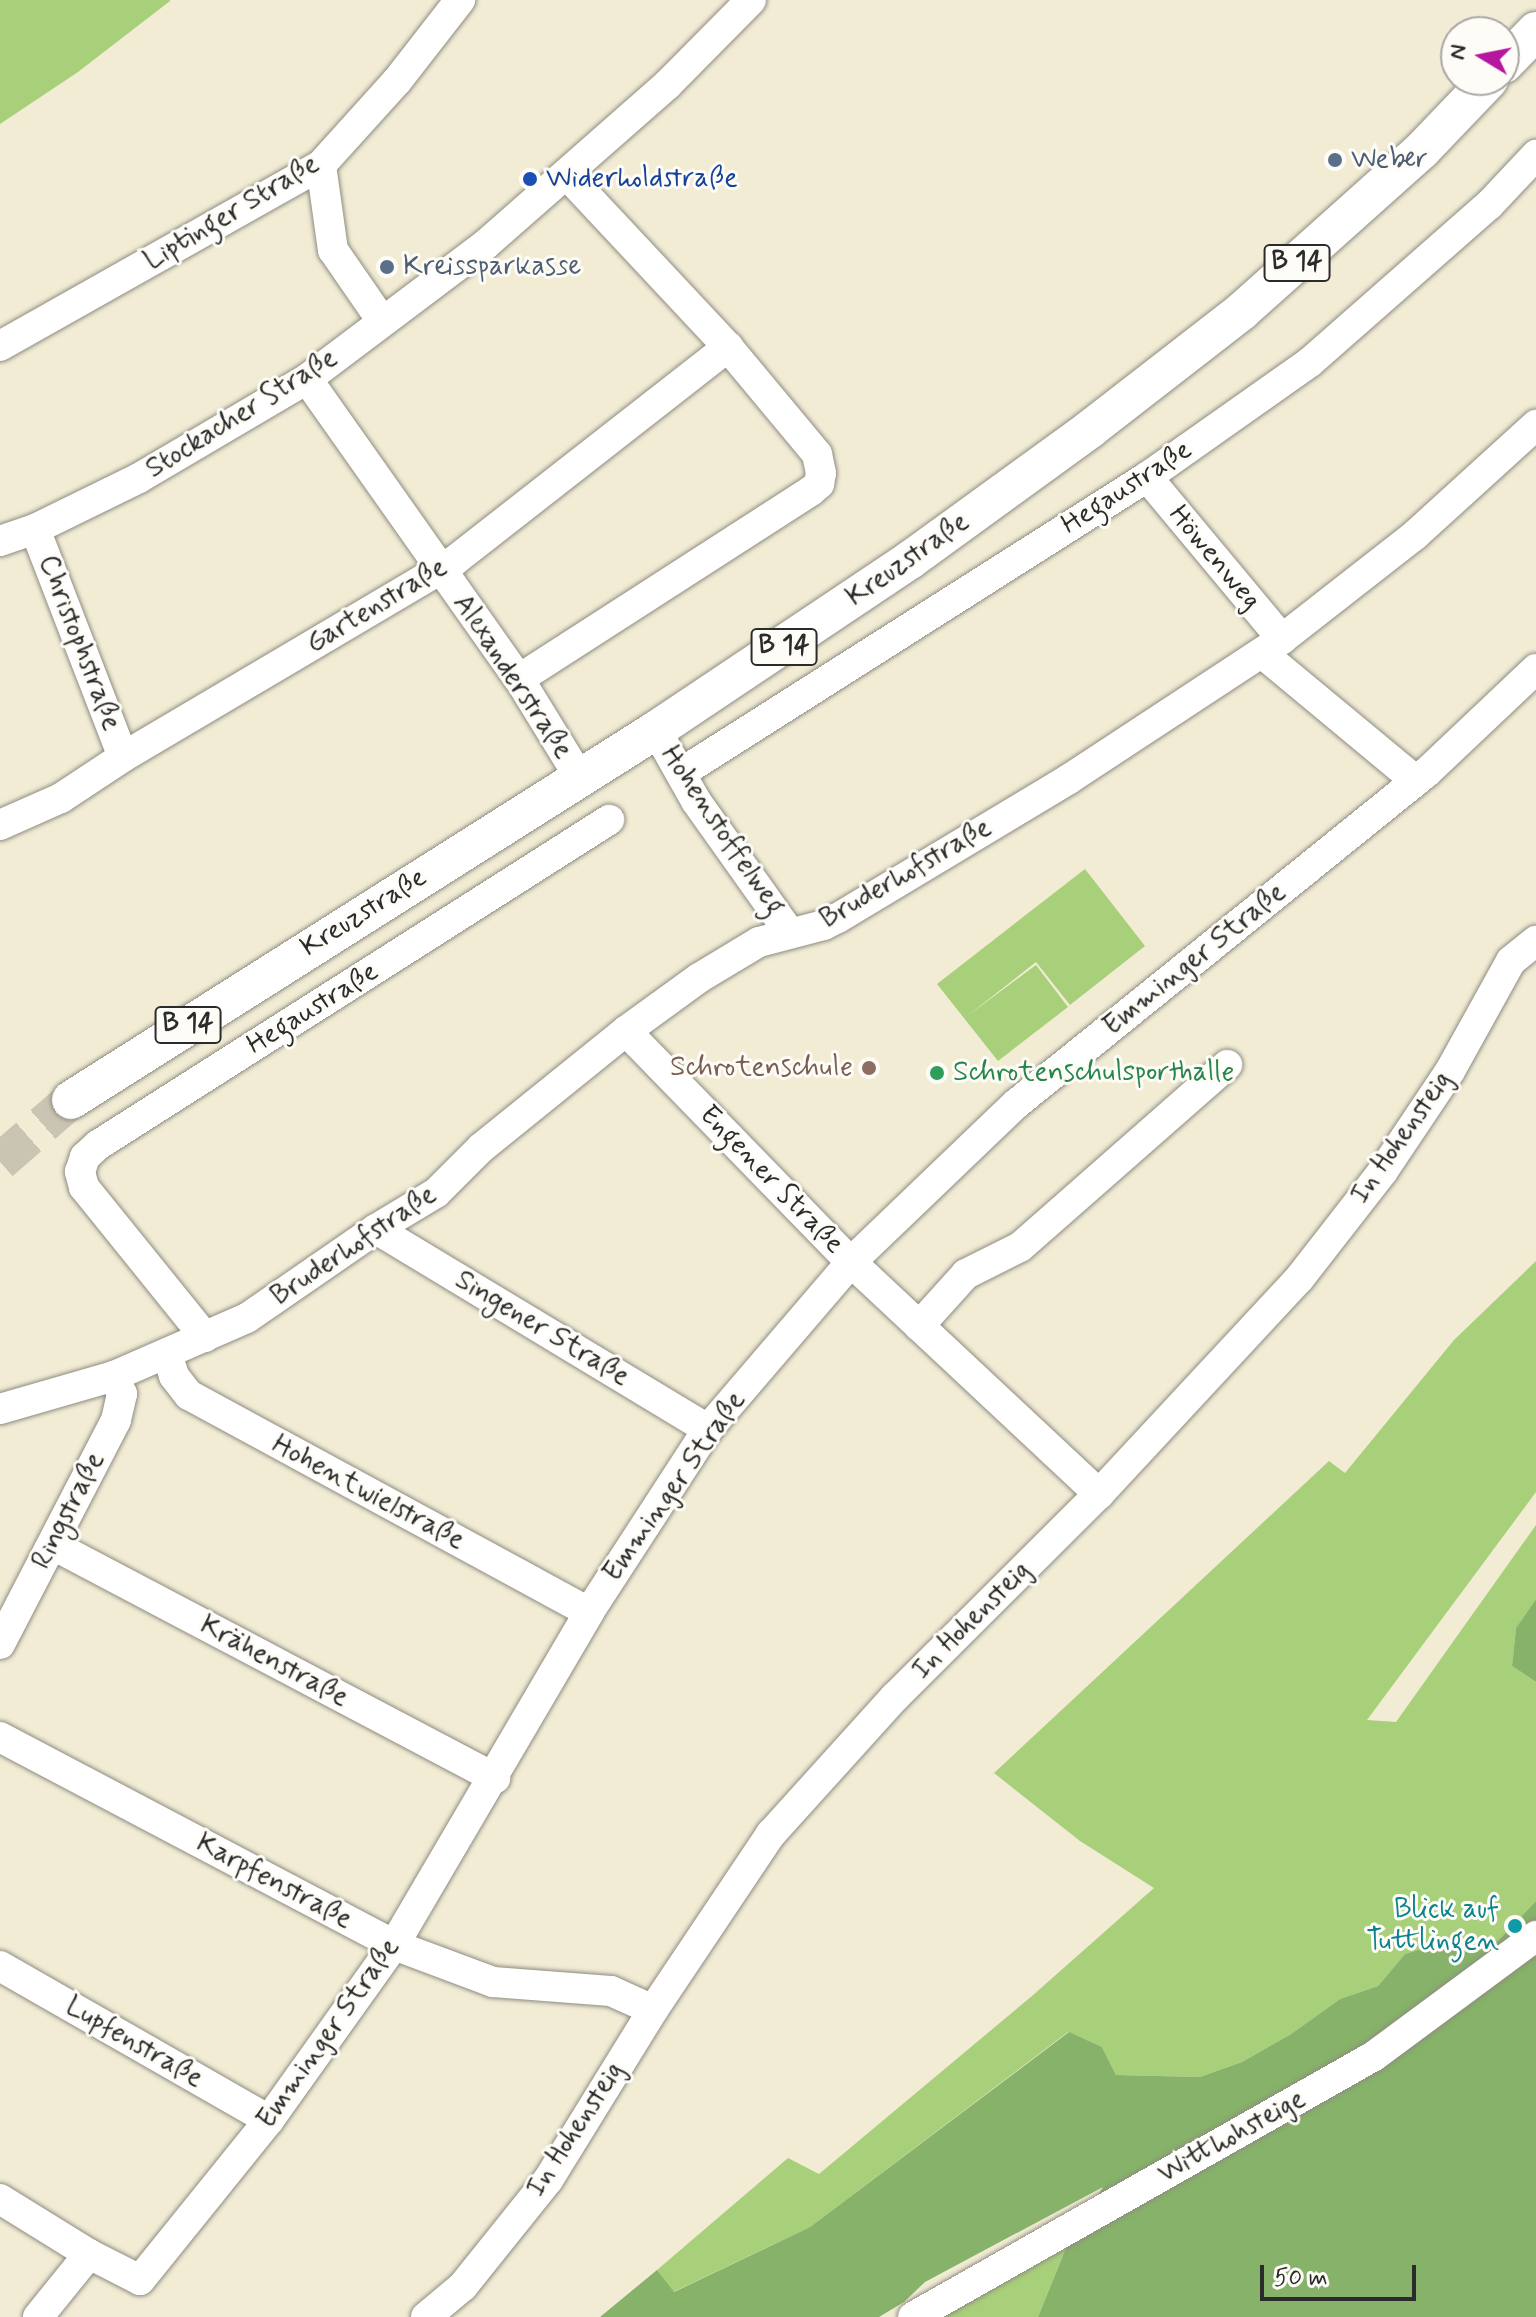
<!DOCTYPE html>
<meta charset="utf-8">
<style>
body{margin:0}
#map{position:relative;width:1536px;height:2317px;overflow:hidden;background:#f2ecd5;font-family:Mynerve,sans-serif}
div>[style]{position:absolute}
.green>*{inset:0;background:#a8cf79}
.forest>*{inset:0;background:#86b269}
.major-tunnel>*{height:38px;margin-top:-19px;transform-origin:0;background:repeating-linear-gradient(90deg,#cac5b3 0 38px,transparent 0 57px)}
.roads{filter:drop-shadow(0 0 2px #8e8c80) drop-shadow(0 0 2px #8e8c80)}
.minor>*{height:30px;margin:-15px;padding:0 15px;transform-origin:15px;border-radius:15px;background:#fff}
.major>*{height:38px;margin:-19px;padding:0 19px;transform-origin:19px;border-radius:19px;background:#fff}
.dots>*{width:22px;height:22px;translate:-50% -50%;box-sizing:border-box;border:4px solid #fdfcf7;border-radius:50%}
span{translate:-50% -50%;white-space:nowrap;text-align:center;line-height:1.15;-webkit-text-stroke:6px #fdfcf7;paint-order:stroke}
.shield-label span{padding:2px 6px;background:#fdfcf7;border:2px solid;border-radius:6px;-webkit-text-stroke-width:0}
.shield-label{font-size:26px;color:#2b2b2b;font-weight:700}
.service-label{font-size:28px;color:#4e5e75}
.left{translate:0 -50%;text-align:left}
.transit-label{font-size:28px;color:#164399}
.street-label{font-size:28px;color:#2b2b2b}
.education-label{font-size:28px;color:#785e54}
.right{translate:-100% -50%;text-align:right}
.leisure-label{font-size:28px;color:#27864d}
.culture-label{font-size:28px;color:#0d838f}
.north{position:absolute;left:1440px;top:16px;width:80px;height:80px;box-sizing:border-box;background:#fdfcf7;border:2px solid #a9a8a5;border-radius:50%;rotate:280deg;font-size:22px;font-weight:700;line-height:32px;text-align:center;color:#2b2b2b}
.north::after{content:'';display:block;margin:auto;width:28px;height:36px;background:#b5179e;clip-path:polygon(50% 0,100% 100%,50% 72%,0 100%)}
.scale{position:absolute;left:1260px;top:2265px;width:156px;height:36px;box-sizing:border-box;border:4px solid #2b2b2b;border-top:0;padding-left:10px;font-size:24px;line-height:28px;white-space:nowrap;color:#2b2b2b;-webkit-text-stroke:6px #fdfcf7;paint-order:stroke}
</style>
<div id="map">
<div class="green">
<i style="clip-path:polygon(0 0,170px 0,170px 1px,78px 72px,0 124px)"></i>
<i style="clip-path:polygon(1085px 869px,1145px 946px,1070px 1005px,1036px 962px,966px 1017px,1036px 965px,1068px 1007px,998px 1061px,937px 984px)"></i>
<i style="clip-path:polygon(1536px 1261px,1536px 1492px,1367px 1720px,1396px 1722px,1536px 1525px,1536px 1599px,1516px 1628px,1512px 1666px,1536px 1682px,1536px 1901px,1489px 1950px,1440px 1943px,1405px 1954px,1378px 1986px,1340px 1999px,1291px 2034px,1242px 2062px,1200px 2077px,1116px 2075px,1102px 2047px,1068px 2032px,810px 2227px,673px 2292px,657px 2270px,788px 2158px,819px 2174px,1032px 1996px,1154px 1888px,1080px 1841px,994px 1773px,1329px 1461px,1345px 1473px,1454px 1340px)"></i>
<i style="clip-path:polygon(1066px 2248px,1038px 2317px,932px 2317px)"></i>
</div>
<div class="forest">
<i style="clip-path:polygon(1536px 1599px,1536px 1682px,1512px 1666px,1516px 1628px)"></i>
<i style="clip-path:polygon(1536px 1901px,1536px 2317px,1038px 2317px,1066px 2248px,1103px 2187px,925px 2282px,904px 2302px,879px 2317px,600px 2317px,657px 2270px,674px 2292px,810px 2227px,1069px 2032px,1102px 2047px,1116px 2075px,1200px 2077px,1242px 2062px,1291px 2034px,1340px 1999px,1378px 1986px,1405px 1954px,1440px 1943px,1489px 1950px)"></i>
</div>
<div class="major-tunnel">
<i style="left:0;top:1162px;width:94px;rotate:-41.1deg"></i>
</div>
<div class="roads">
<div class="minor">
<i style="left:321px;top:165px;width:86px;rotate:82deg"></i>
<i style="left:333px;top:250px;width:86px;rotate:55.4deg"></i>
<i style="left:0;top:346px;width:369px;rotate:-29.4deg"></i>
<i style="left:321px;top:165px;width:113px;rotate:-47.9deg"></i>
<i style="left:397px;top:81px;width:103px;rotate:-52.1deg"></i>
<i style="left:307px;top:379px;width:367px;rotate:54.8deg"></i>
<i style="left:519px;top:679px;width:116px;rotate:58.4deg"></i>
<i style="left:1147px;top:477px;width:211px;rotate:50.2deg"></i>
<i style="left:35px;top:529px;width:244px;rotate:68.9deg"></i>
<i style="left:0;top:541px;width:37px;rotate:-19deg"></i>
<i style="left:35px;top:529px;width:116px;rotate:-26.1deg"></i>
<i style="left:139px;top:478px;width:195px;rotate:-30.5deg"></i>
<i style="left:307px;top:379px;width:224px;rotate:-37deg"></i>
<i style="left:486px;top:244px;width:242px;rotate:-41.3deg"></i>
<i style="left:668px;top:84px;width:118px;rotate:-45.3deg"></i>
<i style="left:1262px;top:653px;width:200px;rotate:39.7deg"></i>
<i style="left:519px;top:679px;width:347px;rotate:-32.8deg"></i>
<i style="left:811px;top:491px;width:11px;rotate:-41deg"></i>
<i style="left:819px;top:484px;width:11px;rotate:-80deg"></i>
<i style="left:821px;top:473px;width:19px;rotate:-102deg"></i>
<i style="left:817px;top:454px;width:139px;rotate:-129.8deg"></i>
<i style="left:728px;top:347px;width:236px;rotate:-133.1deg"></i>
<i style="left:656px;top:730px;width:81px;rotate:60.6deg"></i>
<i style="left:696px;top:801px;width:161px;rotate:54.6deg"></i>
<i style="left:681px;top:773px;width:552px;rotate:-32.42deg"></i>
<i style="left:1147px;top:477px;width:199px;rotate:-35.2deg"></i>
<i style="left:1310px;top:362px;width:238px;rotate:-41.3deg"></i>
<i style="left:1489px;top:205px;width:69px;rotate:-46.8deg"></i>
<i style="left:0;top:825px;width:67px;rotate:-23.9deg"></i>
<i style="left:61px;top:798px;width:74px;rotate:-33.5deg"></i>
<i style="left:123px;top:757px;width:385px;rotate:-30.6deg"></i>
<i style="left:454px;top:561px;width:348px;rotate:-38deg"></i>
<i style="left:626px;top:1031px;width:322px;rotate:45.8deg"></i>
<i style="left:851px;top:1262px;width:340px;rotate:43.1deg"></i>
<i style="left:376px;top:1229px;width:388px;rotate:31.1deg"></i>
<i style="left:919px;top:1326px;width:70px;rotate:-47.9deg"></i>
<i style="left:966px;top:1274px;width:60px;rotate:-26.6deg"></i>
<i style="left:1020px;top:1247px;width:276px;rotate:-41.3deg"></i>
<i style="left:205px;top:1337px;width:193px;rotate:-128.9deg"></i>
<i style="left:84px;top:1187px;width:16px;rotate:-105deg"></i>
<i style="left:80px;top:1172px;width:16px;rotate:-72deg"></i>
<i style="left:85px;top:1157px;width:18px;rotate:-43deg"></i>
<i style="left:98px;top:1145px;width:606px;rotate:-32.46deg"></i>
<i style="left:167px;top:1353px;width:24px;rotate:73deg"></i>
<i style="left:174px;top:1376px;width:24px;rotate:52deg"></i>
<i style="left:189px;top:1395px;width:455px;rotate:28.5deg"></i>
<i style="left:0;top:1409px;width:119px;rotate:-16.1deg"></i>
<i style="left:114px;top:1376px;width:145px;rotate:-23.6deg"></i>
<i style="left:247px;top:1318px;width:157px;rotate:-34.6deg"></i>
<i style="left:376px;top:1229px;width:70px;rotate:-31deg"></i>
<i style="left:436px;top:1193px;width:64px;rotate:-45deg"></i>
<i style="left:481px;top:1148px;width:186px;rotate:-38.9deg"></i>
<i style="left:626px;top:1031px;width:90px;rotate:-36deg"></i>
<i style="left:699px;top:978px;width:70px;rotate:-31deg"></i>
<i style="left:759px;top:942px;width:67px;rotate:-14.7deg"></i>
<i style="left:824px;top:925px;width:16px;rotate:-27deg"></i>
<i style="left:838px;top:918px;width:270px;rotate:-31deg"></i>
<i style="left:1069px;top:779px;width:255px;rotate:-33.3deg"></i>
<i style="left:1282px;top:639px;width:169px;rotate:-38deg"></i>
<i style="left:1415px;top:535px;width:164px;rotate:-42.3deg"></i>
<i style="left:53px;top:1545px;width:500px;rotate:27.8deg"></i>
<i style="left:0;top:1644px;width:252px;rotate:-62.6deg"></i>
<i style="left:116px;top:1420px;width:27px;rotate:-77deg"></i>
<i style="left:122px;top:1394px;width:20px;rotate:-114deg"></i>
<i style="left:0;top:1737px;width:446px;rotate:27.8deg"></i>
<i style="left:394px;top:1945px;width:106px;rotate:20.5deg"></i>
<i style="left:493px;top:1982px;width:118px;rotate:4.4deg"></i>
<i style="left:611px;top:1991px;width:46px;rotate:24.3deg"></i>
<i style="left:0;top:1966px;width:310px;rotate:29.8deg"></i>
<i style="left:0;top:2199px;width:105px;rotate:31.7deg"></i>
<i style="left:89px;top:2254px;width:57px;rotate:27deg"></i>
<i style="left:140px;top:2280px;width:206px;rotate:-51.1deg"></i>
<i style="left:269px;top:2120px;width:215px;rotate:-54.5deg"></i>
<i style="left:394px;top:1945px;width:386px;rotate:-59.6deg"></i>
<i style="left:589px;top:1612px;width:218px;rotate:-57deg"></i>
<i style="left:708px;top:1429px;width:220px;rotate:-49.4deg"></i>
<i style="left:851px;top:1262px;width:228px;rotate:-43.8deg"></i>
<i style="left:1016px;top:1104px;width:528px;rotate:-38.93deg"></i>
<i style="left:1427px;top:772px;width:150px;rotate:-43.4deg"></i>
<i style="left:38px;top:2317px;width:81px;rotate:-51deg"></i>
<i style="left:426px;top:2317px;width:48px;rotate:-40deg"></i>
<i style="left:463px;top:2286px;width:136px;rotate:-51.3deg"></i>
<i style="left:548px;top:2180px;width:200px;rotate:-58.3deg"></i>
<i style="left:653px;top:2010px;width:212px;rotate:-56.2deg"></i>
<i style="left:771px;top:1834px;width:185px;rotate:-47.9deg"></i>
<i style="left:895px;top:1697px;width:288px;rotate:-44.9deg"></i>
<i style="left:1099px;top:1494px;width:294px;rotate:-47.1deg"></i>
<i style="left:1299px;top:1279px;width:137px;rotate:-52.1deg"></i>
<i style="left:1383px;top:1171px;width:120px;rotate:-56.2deg"></i>
<i style="left:1450px;top:1071px;width:126px;rotate:-61deg"></i>
<i style="left:1511px;top:961px;width:32px;rotate:-39deg"></i>
<i style="left:913px;top:2317px;width:530px;rotate:-29.52deg"></i>
<i style="left:1374px;top:2056px;width:202px;rotate:-36.5deg"></i>
</div>
<div class="major">
<i style="left:1504px;top:64px;width:46px;rotate:-45.9deg"></i>
<i style="left:71px;top:1100px;width:692px;rotate:-32.31deg"></i>
<i style="left:656px;top:730px;width:306px;rotate:-33.8deg"></i>
<i style="left:910px;top:560px;width:223px;rotate:-36deg"></i>
<i style="left:1090px;top:429px;width:192px;rotate:-37.8deg"></i>
<i style="left:1242px;top:311px;width:241px;rotate:-41.8deg"></i>
<i style="left:1422px;top:150px;width:97px;rotate:-46.3deg"></i>
</div>
</div>
<div class="dots">
<i style="left:1335px;top:160px;background:#5c6f8a"></i>
<i style="left:530px;top:179px;background:#1a4fb4"></i>
<i style="left:387px;top:267px;background:#5c6f8a"></i>
<i style="left:869px;top:1068px;background:#8d6e63"></i>
<i style="left:937px;top:1073px;background:#2e9e5b"></i>
<i style="left:1515px;top:1926px;background:#0f9aa8"></i>
</div>
<div class="shield-label">
<span style="left:1297px;top:263px">B 14</span>
<span style="left:784px;top:647px">B 14</span>
<span style="left:188px;top:1025px">B 14</span>
</div>
<div class="service-label">
<span class="left" style="left:1351px;top:160px">Weber</span>
<span class="left" style="left:403px;top:267px">Kreissparkasse</span>
</div>
<div class="transit-label">
<span class="left" style="left:546px;top:179px">Widerholdstraße</span>
</div>
<div class="street-label">
<span style="left:232px;top:213px;rotate:-31deg">Liptinger Straße</span>
<span style="left:242px;top:414px;rotate:-32deg">Stockacher Straße</span>
<span style="left:1127px;top:488px;rotate:-33deg">Hegaustraße</span>
<span style="left:1214px;top:558px;rotate:50deg">Höwenweg</span>
<span style="left:908px;top:560px;rotate:-35deg">Kreuzstraße</span>
<span style="left:377px;top:606px;rotate:-31deg">Gartenstraße</span>
<span style="left:79px;top:643px;rotate:69deg">Christophstraße</span>
<span style="left:512px;top:677px;rotate:56deg">Alexanderstraße</span>
<span style="left:722px;top:831px;rotate:56deg">Hohenstoffelweg</span>
<span style="left:906px;top:874px;rotate:-30deg">Bruderhofstraße</span>
<span style="left:364px;top:913px;rotate:-32deg">Kreuzstraße</span>
<span style="left:1195px;top:960px;rotate:-39deg">Emminger Straße</span>
<span style="left:313px;top:1009px;rotate:-32deg">Hegaustraße</span>
<span style="left:1402px;top:1138px;rotate:-55deg">In Hohensteig</span>
<span style="left:771px;top:1180px;rotate:46deg">Engener Straße</span>
<span style="left:354px;top:1246px;rotate:-34deg">Bruderhofstraße</span>
<span style="left:542px;top:1329px;rotate:31deg">Singener Straße</span>
<span style="left:675px;top:1487px;rotate:-55deg">Emminger Straße</span>
<span style="left:368px;top:1493px;rotate:28deg">Hohentwielstraße</span>
<span style="left:69px;top:1511px;rotate:-63deg">Ringstraße</span>
<span style="left:972px;top:1621px;rotate:-45deg">In Hohensteig</span>
<span style="left:274px;top:1662px;rotate:28deg">Krähenstraße</span>
<span style="left:274px;top:1882px;rotate:28deg">Karpfenstraße</span>
<span style="left:329px;top:2034px;rotate:-55deg">Emminger Straße</span>
<span style="left:134px;top:2043px;rotate:30deg">Lupfenstraße</span>
<span style="left:576px;top:2130px;rotate:-57deg">In Hohensteig</span>
<span style="left:1232px;top:2137px;rotate:-29deg">Witthohsteige</span>
</div>
<div class="education-label">
<span class="right" style="left:853px;top:1068px">Schrotenschule</span>
</div>
<div class="leisure-label">
<span class="left" style="left:953px;top:1073px">Schrotenschulsporthalle</span>
</div>
<div class="culture-label">
<span class="right" style="left:1499px;top:1926px">Blick auf<br>Tuttlingen</span>
</div>
<div class="north">N</div>
<div class="scale">50 m</div>
</div>
